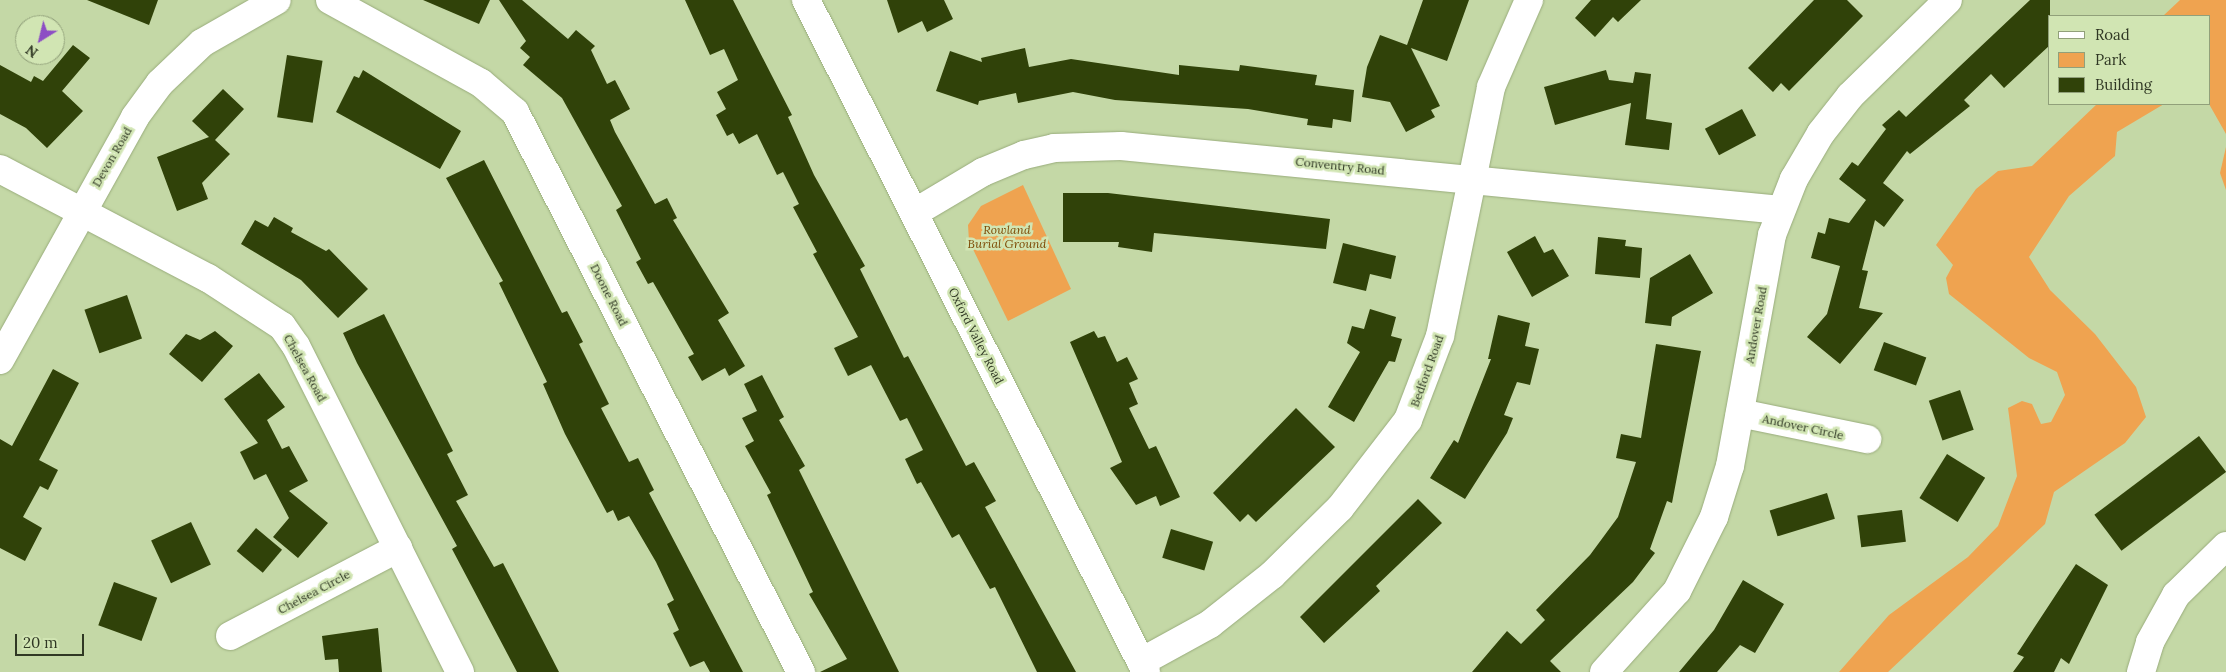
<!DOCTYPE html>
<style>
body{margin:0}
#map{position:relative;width:2226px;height:672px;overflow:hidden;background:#c4d8a6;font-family:Lora,serif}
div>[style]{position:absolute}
.green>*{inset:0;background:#efa350}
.building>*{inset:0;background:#304209;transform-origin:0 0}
.roads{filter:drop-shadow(0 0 1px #99ac7c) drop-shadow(0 0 1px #99ac7c)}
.minor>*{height:28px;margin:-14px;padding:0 14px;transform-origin:14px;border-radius:14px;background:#fff}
.major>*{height:28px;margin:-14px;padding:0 14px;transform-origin:14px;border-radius:14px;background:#fff}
span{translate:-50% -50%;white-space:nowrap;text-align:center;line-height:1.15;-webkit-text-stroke:5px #d1e5b3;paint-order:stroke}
.street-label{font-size:12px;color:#303824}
.park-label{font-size:12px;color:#7d4a05;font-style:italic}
.legend{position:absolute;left:2048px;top:15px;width:162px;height:90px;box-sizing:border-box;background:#d1e5b3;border:1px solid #91a07a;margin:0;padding:6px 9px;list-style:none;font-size:15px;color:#303824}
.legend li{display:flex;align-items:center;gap:10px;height:25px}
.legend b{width:25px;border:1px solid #91a07a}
.north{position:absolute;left:15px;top:15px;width:50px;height:50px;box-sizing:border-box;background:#d1e5b3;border:1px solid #91a07a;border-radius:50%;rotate:216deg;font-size:14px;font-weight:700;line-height:20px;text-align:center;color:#303824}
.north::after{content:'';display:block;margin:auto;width:18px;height:22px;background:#8d4ec4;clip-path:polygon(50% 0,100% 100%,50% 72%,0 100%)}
.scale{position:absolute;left:15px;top:634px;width:69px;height:22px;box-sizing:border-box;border:2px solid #303824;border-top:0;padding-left:6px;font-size:15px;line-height:18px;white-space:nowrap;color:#303824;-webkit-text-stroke:4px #d1e5b3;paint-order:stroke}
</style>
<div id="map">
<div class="green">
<i style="clip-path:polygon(2180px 0,2226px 0,2226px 134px,2209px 104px,2210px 16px,2163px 16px)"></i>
<i style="clip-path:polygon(2097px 104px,2164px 104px,2117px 132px,2115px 156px,2069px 196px,2029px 257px,2050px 290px,2095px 334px,2136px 387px,2146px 417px,2125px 443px,2054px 492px,2045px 524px,1888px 672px,1839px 672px,1889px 615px,1968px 557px,1998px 526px,2017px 476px,2008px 408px,2022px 401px,2032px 404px,2041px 424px,2051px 422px,2065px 395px,2057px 372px,2029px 358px,1949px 294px,1946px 278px,1953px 265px,1936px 245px,1976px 189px,1998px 171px,2032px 166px)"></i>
<i style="clip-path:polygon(2226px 147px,2226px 190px,2220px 173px)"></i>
<i style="clip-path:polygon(1023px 185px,1071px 289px,1008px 321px,969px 241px,968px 225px,981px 206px)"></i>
</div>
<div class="building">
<i style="clip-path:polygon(87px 0,158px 0,149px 25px)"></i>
<i style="clip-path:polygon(423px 0,490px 0,479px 24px)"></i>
<i style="clip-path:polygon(499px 0,522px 0,568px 39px,576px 30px,595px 46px,591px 50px,607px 84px,615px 80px,630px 109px,610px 120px,615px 132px,655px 204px,667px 198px,677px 218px,673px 220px,729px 313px,718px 320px,745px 366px,729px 376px,725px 368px,702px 381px,688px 357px,694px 354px,653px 282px,648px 284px,636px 262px,641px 259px,616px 210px,622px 206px,562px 98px,523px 65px,530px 57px,520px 48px,526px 41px)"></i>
<i style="clip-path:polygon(685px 0,733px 0,792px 115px,788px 117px,814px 175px,865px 266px,860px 269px,904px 358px,908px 356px,966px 466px,974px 462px,996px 501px,985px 507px,1076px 672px,1037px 672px,995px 587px,990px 589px,959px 534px,952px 538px,921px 482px,917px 484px,905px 459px,923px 450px,907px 418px,900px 421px,871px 365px,848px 376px,834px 348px,858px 337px,813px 254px,817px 252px,793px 207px,799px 204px,783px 172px,777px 175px,757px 134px,739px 144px,733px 133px,727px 136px,716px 115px,726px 109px,717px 92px,738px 80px,724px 49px,710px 55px)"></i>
<i style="clip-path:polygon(887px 0,944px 0,953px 19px,927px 32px,922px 21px,898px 33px)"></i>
<i style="clip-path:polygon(1423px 0,1469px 0,1447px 61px,1411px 48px,1440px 106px,1431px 110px,1435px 117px,1406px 132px,1390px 102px,1362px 97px,1367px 67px,1380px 35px,1407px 45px)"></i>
<i style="clip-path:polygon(1591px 0,1641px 0,1618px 22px,1613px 17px,1595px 37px,1575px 18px)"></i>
<i style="clip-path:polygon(1814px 0,1847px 0,1863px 16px,1789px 91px,1781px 83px,1773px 92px,1748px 68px)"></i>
<i style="clip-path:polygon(2030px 0,2050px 0,2050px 45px,2004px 88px,1991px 74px,1964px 100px,1970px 106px,1910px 154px,1907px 151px,1883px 183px,1904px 200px,1884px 227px,1875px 220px,1862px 270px,1868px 271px,1859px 308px,1883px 313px,1840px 364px,1807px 337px,1827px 314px,1840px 266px,1811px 258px,1818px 232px,1825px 234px,1829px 218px,1849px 223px,1866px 200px,1839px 179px,1852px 162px,1858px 166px,1886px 129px,1882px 125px,1899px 110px,1906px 117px)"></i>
<i style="clip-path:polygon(73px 45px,90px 58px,62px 91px,83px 111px,47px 148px,26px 128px,0 114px,0 65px,31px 82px,34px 76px,43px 81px)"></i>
<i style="clip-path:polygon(1025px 48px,1029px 67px,1071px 59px,1179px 75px,1179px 65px,1239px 71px,1240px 65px,1317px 75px,1315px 85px,1354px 90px,1351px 122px,1333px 119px,1332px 128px,1307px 125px,1308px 119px,1248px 109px,1115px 100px,1073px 92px,1018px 103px,1016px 93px,979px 101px,978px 105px,936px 91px,950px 51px,982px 62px,981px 58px)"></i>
<i style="left:287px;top:55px;width:36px;height:63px;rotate:9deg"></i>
<i style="clip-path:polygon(363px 70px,461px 131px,440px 169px,336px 112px,354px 76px,359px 78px)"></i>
<i style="clip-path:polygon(1606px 70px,1609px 80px,1633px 83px,1635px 72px,1651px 74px,1646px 119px,1672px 123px,1669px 150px,1625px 145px,1631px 103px,1555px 125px,1544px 87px)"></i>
<i style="clip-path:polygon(223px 89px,244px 109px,215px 140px,230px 154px,202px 183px,208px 199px,177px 211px,157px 157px,209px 137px,192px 121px)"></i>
<i style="left:1742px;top:109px;width:30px;height:42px;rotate:62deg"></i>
<i style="clip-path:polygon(484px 160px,562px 313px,567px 311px,583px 342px,579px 344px,609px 404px,601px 408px,629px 462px,638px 458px,654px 490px,649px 493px,743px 672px,710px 672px,704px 661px,690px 667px,673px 633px,679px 630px,667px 604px,674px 600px,656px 562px,629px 516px,618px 521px,613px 510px,607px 513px,565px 434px,543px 384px,547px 382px,499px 283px,503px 281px,446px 178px)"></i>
<i style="clip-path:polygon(1063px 193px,1108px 193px,1330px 219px,1326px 249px,1154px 233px,1152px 252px,1118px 247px,1119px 242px,1063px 242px)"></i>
<i style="clip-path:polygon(274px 217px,293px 228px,291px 232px,326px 251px,329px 249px,368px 289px,338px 318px,301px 280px,241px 244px,255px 220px,268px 227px)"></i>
<i style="clip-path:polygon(1535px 236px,1544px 253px,1553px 249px,1569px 276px,1532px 297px,1507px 252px)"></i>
<i style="clip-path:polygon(1598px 237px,1626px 240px,1625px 246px,1642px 248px,1640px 278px,1595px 274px)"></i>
<i style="clip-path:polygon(1343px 243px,1396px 256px,1391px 279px,1370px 274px,1366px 291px,1333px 283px)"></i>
<i style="clip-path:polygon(1690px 254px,1713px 293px,1672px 317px,1671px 326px,1645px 323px,1650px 278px)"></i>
<i style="left:127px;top:295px;width:46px;height:45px;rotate:71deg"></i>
<i style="clip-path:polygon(1370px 309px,1396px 317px,1391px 336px,1402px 339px,1395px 362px,1389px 361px,1354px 422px,1328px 407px,1360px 352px,1347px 343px,1352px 326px,1364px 329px)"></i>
<i style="clip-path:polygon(384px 314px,453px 451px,447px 454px,468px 495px,456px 501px,494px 567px,503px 563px,559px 672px,517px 672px,452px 549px,457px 546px,357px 363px,343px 333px)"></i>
<i style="clip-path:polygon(1498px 315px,1530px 323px,1525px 346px,1539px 349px,1530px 385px,1517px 382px,1504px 415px,1513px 418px,1507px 433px,1465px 499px,1430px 478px,1454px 440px,1458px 443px,1491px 359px,1488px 359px)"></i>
<i style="clip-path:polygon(215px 331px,233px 346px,202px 382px,169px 354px,186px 334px,200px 340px)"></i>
<i style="clip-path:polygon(1094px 331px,1098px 338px,1105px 336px,1117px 362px,1127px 357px,1138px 379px,1129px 383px,1138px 404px,1129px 408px,1149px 449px,1156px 446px,1180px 497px,1160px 506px,1156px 496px,1136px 505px,1110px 468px,1122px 462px,1070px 342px)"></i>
<i style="left:1884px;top:342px;width:45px;height:30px;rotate:20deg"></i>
<i style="clip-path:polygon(1656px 344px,1701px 351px,1672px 503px,1667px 501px,1650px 549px,1655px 553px,1633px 582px,1550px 661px,1561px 672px,1472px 672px,1507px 631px,1521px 644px,1545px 620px,1536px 610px,1590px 555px,1618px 517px,1636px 462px,1616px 458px,1621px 434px,1641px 438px)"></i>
<i style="clip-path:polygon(53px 369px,79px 383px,39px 460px,58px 470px,48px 490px,40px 486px,23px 517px,42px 528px,25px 561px,0 548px,0 439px,12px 446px)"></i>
<i style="clip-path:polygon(259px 373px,285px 407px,267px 420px,282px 449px,289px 446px,308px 481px,289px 491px,328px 523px,298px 558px,273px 537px,289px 518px,266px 474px,254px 480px,240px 452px,258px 443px,224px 399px)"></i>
<i style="clip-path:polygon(762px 375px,784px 417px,779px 420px,805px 466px,799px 470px,899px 672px,820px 672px,847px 659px,809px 594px,813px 592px,767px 495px,771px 493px,745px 446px,754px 441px,742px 418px,757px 411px,744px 384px)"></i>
<i style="left:1960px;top:390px;width:42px;height:33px;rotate:71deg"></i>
<i style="clip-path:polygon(1296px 408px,1335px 447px,1256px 522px,1248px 514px,1240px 522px,1213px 493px)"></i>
<i style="left:2199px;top:436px;width:45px;height:131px;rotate:53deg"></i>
<i style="left:1947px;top:454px;width:45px;height:52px;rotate:32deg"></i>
<i style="left:1827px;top:493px;width:27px;height:60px;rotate:73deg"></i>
<i style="clip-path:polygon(1418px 499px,1442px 523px,1376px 586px,1380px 591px,1324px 643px,1300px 617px)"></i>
<i style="left:1902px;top:510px;width:32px;height:45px;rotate:83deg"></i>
<i style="left:191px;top:522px;width:47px;height:44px;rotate:65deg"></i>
<i style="left:256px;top:528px;width:34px;height:30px;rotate:40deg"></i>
<i style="left:1171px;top:529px;width:44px;height:30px;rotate:17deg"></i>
<i style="clip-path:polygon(2076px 564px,2108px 585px,2069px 664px,2061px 658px,2054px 672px,2013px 672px,2024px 657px,2017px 654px)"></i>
<i style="clip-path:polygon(1743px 580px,1784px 604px,1755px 653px,1740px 645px,1717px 672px,1679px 672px,1714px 630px)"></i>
<i style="left:114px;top:582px;width:46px;height:46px;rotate:20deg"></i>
<i style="clip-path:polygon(378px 628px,382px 672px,339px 672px,338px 659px,325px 660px,322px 636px)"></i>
</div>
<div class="roads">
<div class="minor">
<i style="left:330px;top:0;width:172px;rotate:28.8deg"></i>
<i style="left:481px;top:83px;width:45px;rotate:40.5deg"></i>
<i style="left:515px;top:112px;width:629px;rotate:62.95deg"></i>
<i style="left:0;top:169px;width:235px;rotate:27.7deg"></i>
<i style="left:208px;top:278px;width:88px;rotate:33deg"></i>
<i style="left:282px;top:326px;width:24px;rotate:55deg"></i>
<i style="left:296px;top:346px;width:365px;rotate:63.3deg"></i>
<i style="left:914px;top:213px;width:80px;rotate:-30.7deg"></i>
<i style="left:983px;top:172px;width:44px;rotate:-22.5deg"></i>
<i style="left:1024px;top:155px;width:31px;rotate:-13deg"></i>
<i style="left:1054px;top:148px;width:67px;rotate:-1.7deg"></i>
<i style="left:1121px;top:146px;width:663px;rotate:5.54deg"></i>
<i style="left:0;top:360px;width:278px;rotate:-60.9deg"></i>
<i style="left:135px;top:117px;width:42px;rotate:-53.7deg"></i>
<i style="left:160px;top:83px;width:58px;rotate:-43.6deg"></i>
<i style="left:202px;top:43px;width:86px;rotate:-29.8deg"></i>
<i style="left:1740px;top:413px;width:130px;rotate:11.6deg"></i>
<i style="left:230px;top:636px;width:190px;rotate:-27.6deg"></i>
<i style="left:1141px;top:662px;width:79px;rotate:-28.8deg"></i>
<i style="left:1210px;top:624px;width:79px;rotate:-38.3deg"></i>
<i style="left:1272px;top:575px;width:95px;rotate:-44.6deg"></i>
<i style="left:1340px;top:508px;width:111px;rotate:-52.3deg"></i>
<i style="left:1408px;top:420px;width:90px;rotate:-69.1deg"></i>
<i style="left:1440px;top:336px;width:254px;rotate:-78.4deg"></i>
<i style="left:1491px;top:87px;width:95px;rotate:-66.4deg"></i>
<i style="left:1604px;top:672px;width:109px;rotate:-48deg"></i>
<i style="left:1677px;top:591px;width:83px;rotate:-63.4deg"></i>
<i style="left:1714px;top:517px;width:53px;rotate:-72.6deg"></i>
<i style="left:1730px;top:466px;width:235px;rotate:-79.7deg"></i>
<i style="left:1772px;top:235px;width:60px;rotate:-68.6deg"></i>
<i style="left:1794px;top:179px;width:53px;rotate:-59.6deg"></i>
<i style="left:1821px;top:133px;width:47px;rotate:-51.9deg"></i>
<i style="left:1850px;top:96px;width:137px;rotate:-44.4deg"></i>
<i style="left:2141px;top:672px;width:31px;rotate:-73deg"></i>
<i style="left:2150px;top:642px;width:54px;rotate:-61deg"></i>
<i style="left:2176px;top:595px;width:70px;rotate:-44.4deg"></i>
</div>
<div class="major">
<i style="left:806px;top:0;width:753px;rotate:63.16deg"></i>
</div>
</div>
<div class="street-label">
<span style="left:112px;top:157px;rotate:-60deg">Devon Road</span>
<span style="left:1340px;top:166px;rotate:6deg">Conventry Road</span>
<span style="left:609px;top:295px;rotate:63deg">Doone Road</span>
<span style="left:1756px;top:325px;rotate:-80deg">Andover Road</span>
<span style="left:976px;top:336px;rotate:63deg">Oxford Valley Road</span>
<span style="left:305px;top:368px;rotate:61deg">Chelsea Road</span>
<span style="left:1427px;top:371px;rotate:-70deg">Bedford Road</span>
<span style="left:1803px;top:427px;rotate:12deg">Andover Circle</span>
<span style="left:314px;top:592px;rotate:-28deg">Chelsea Circle</span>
</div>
<div class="park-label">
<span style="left:1007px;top:237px">Rowland<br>Burial Ground</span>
</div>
<ul class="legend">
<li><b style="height:6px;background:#fff"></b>Road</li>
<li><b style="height:14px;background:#efa350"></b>Park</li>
<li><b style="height:14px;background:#304209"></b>Building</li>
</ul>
<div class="north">N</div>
<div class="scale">20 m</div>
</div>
